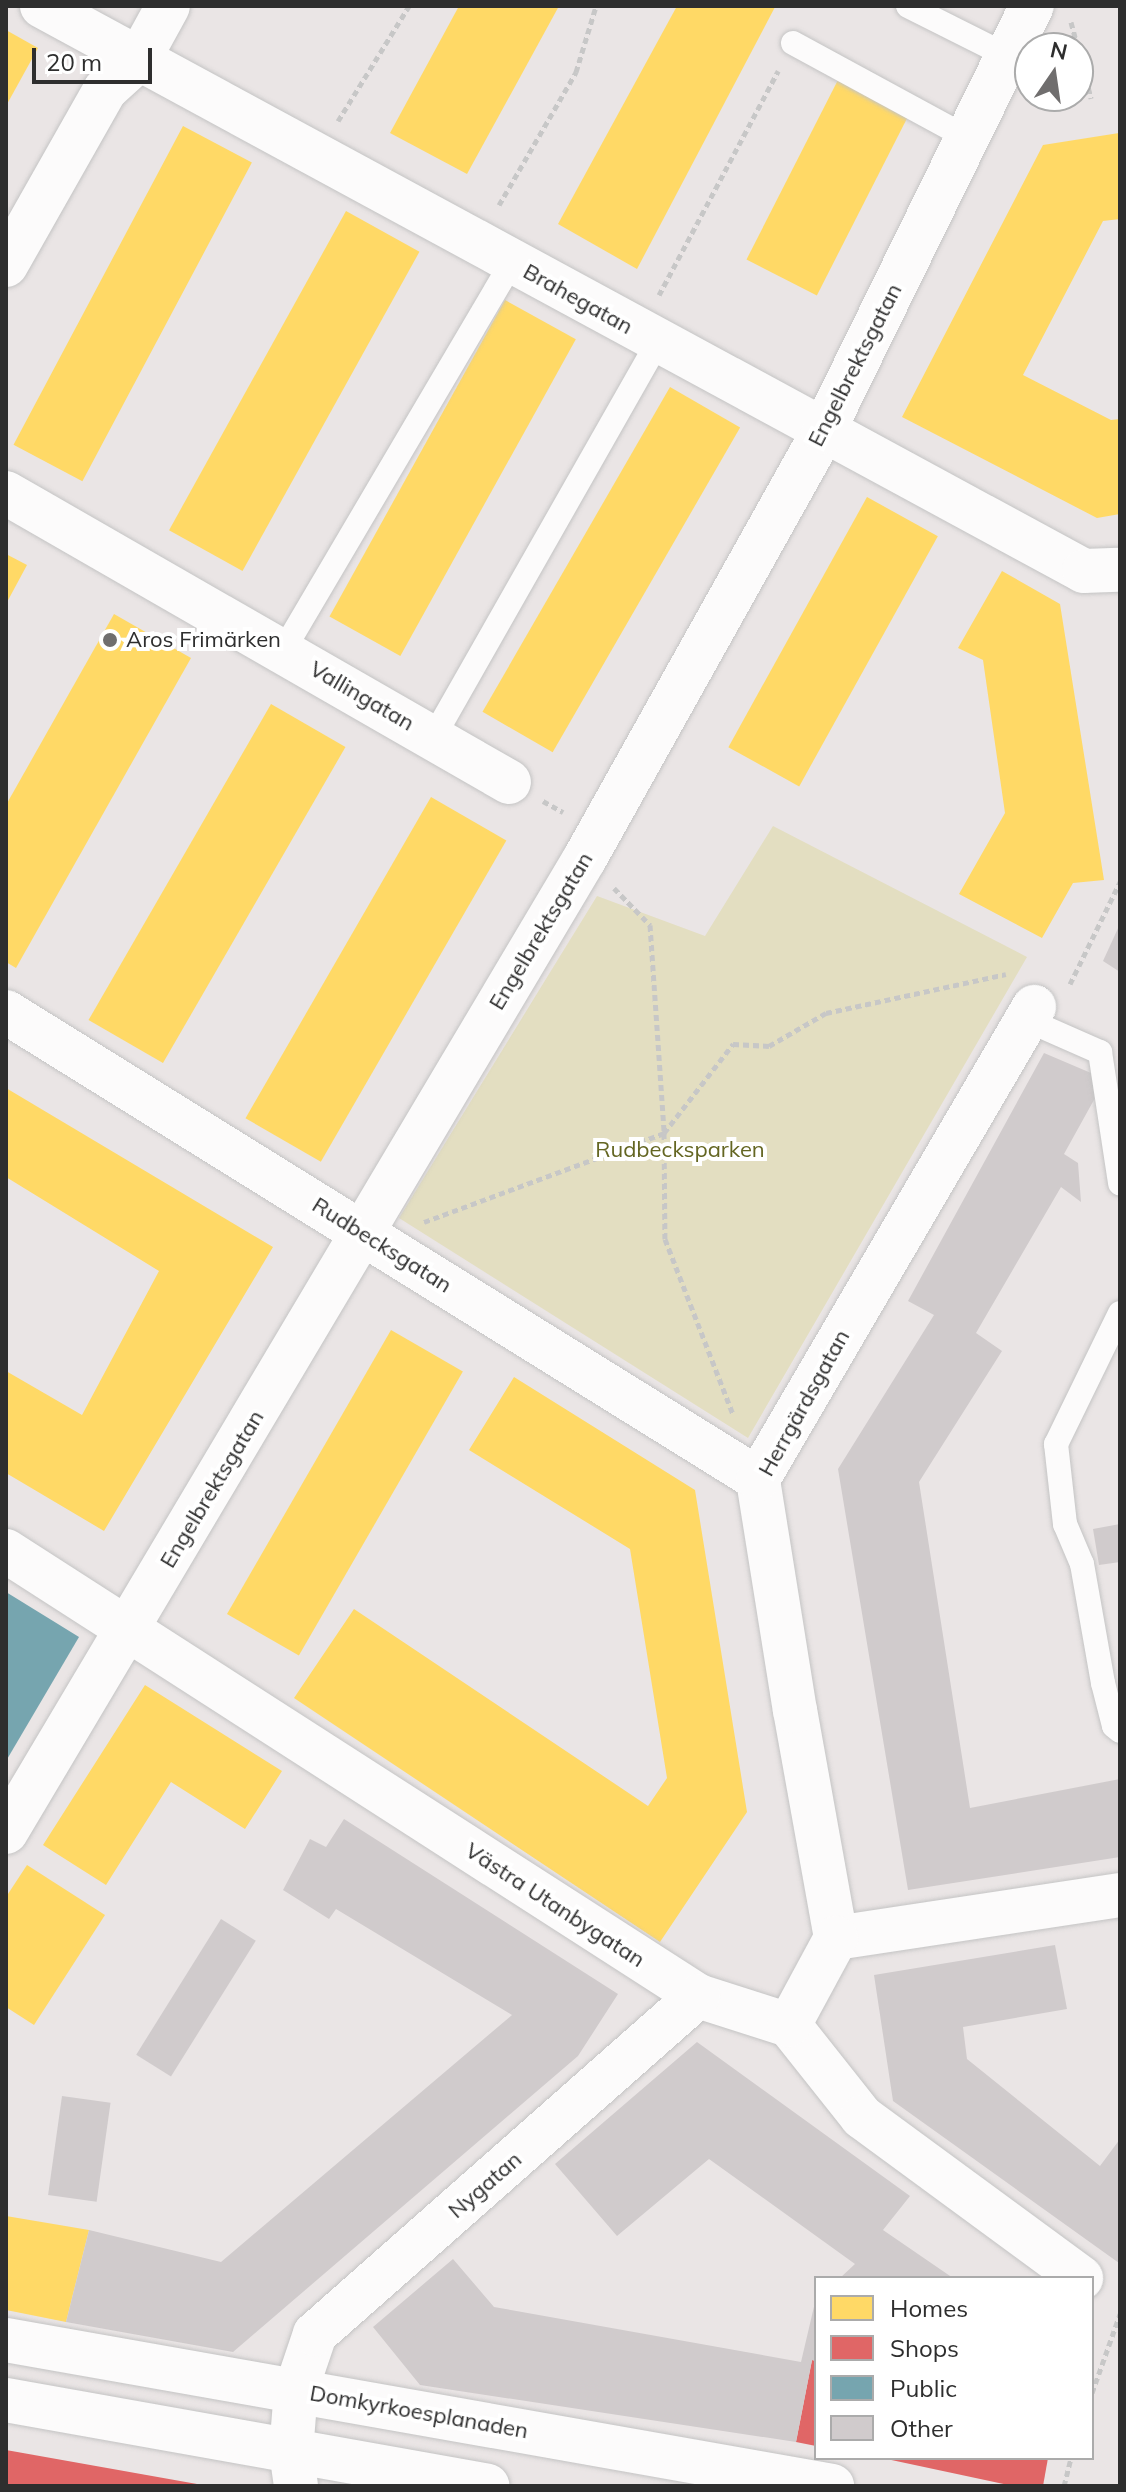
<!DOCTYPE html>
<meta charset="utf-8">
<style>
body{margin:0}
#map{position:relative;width:1126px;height:2492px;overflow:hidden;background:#eae5e5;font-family:Mulish,sans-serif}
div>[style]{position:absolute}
.green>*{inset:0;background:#e3dec1}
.homes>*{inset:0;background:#ffd966;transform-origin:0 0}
.shops>*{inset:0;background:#e06666}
.public>*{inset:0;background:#76a5af}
.building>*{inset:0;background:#d0cbcc;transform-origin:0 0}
.path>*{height:5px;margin-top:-2.5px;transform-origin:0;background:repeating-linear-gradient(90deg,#c7c7c7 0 6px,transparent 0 10px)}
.roads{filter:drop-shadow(0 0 2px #c4c4c4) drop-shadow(0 0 2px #c4c4c4)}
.lane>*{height:24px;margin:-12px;padding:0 12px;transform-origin:12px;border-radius:12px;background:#fcfbfb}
.street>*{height:44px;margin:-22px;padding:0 22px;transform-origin:22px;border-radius:22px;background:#fcfbfb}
.dots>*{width:22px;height:22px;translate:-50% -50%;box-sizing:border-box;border:4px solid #fff;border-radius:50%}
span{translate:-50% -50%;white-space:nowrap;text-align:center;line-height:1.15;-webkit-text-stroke:8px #fff;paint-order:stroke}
.street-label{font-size:22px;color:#2e2e2e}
.poi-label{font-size:22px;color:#2e2e2e}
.left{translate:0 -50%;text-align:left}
.park-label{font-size:22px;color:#646622}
.frame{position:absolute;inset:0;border:8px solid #2e2e2e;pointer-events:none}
.legend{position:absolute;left:814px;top:2276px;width:280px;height:184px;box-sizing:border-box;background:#fff;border:2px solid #ababab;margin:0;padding:10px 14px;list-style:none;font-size:24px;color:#2e2e2e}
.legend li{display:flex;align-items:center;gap:16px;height:40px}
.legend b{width:40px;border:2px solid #ababab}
.north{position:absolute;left:1014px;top:32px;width:80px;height:80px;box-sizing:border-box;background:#fff;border:2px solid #ababab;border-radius:50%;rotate:13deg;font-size:22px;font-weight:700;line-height:32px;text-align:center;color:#2e2e2e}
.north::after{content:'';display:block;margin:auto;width:28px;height:36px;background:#706e6e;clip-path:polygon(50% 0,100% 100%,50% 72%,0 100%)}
.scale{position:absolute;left:32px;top:48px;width:120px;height:36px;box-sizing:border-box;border:4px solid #2e2e2e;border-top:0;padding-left:10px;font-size:24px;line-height:28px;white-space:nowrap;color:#2e2e2e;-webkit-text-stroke:6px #fff;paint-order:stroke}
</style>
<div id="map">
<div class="green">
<i style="clip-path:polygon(773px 826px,1027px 957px,748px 1438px,399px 1218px,597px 896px,705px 936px)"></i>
</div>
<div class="homes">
<i style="clip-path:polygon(459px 6px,559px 6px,467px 174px,390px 133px)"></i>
<i style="clip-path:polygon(677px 6px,775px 7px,637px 269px,558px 224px)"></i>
<i style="clip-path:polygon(6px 30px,38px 48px,6px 106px)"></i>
<i style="left:840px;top:76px;width:79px;height:206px;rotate:27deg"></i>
<i style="left:183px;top:126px;width:78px;height:361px;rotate:28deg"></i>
<i style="clip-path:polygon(1119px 133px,1120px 219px,1103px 221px,1023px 375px,1111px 420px,1120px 419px,1120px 514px,1097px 518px,902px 417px,1043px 145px)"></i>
<i style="left:346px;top:211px;width:84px;height:365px;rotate:29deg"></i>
<i style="left:505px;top:300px;width:81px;height:362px;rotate:29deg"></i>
<i style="left:670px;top:387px;width:81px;height:375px;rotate:30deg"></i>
<i style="left:867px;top:497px;width:81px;height:286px;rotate:29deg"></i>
<i style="clip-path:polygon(6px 554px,27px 565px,6px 604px)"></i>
<i style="clip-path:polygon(1002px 571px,1060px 604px,1104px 880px,1073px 883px,1042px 938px,959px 894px,1005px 813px,983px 660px,958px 648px)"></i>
<i style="clip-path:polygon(114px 614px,191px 658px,16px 968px,6px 962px,6px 805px)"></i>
<i style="left:271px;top:704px;width:86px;height:365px;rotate:30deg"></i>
<i style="left:431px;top:797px;width:87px;height:371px;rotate:30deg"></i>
<i style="clip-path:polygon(6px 1088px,273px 1247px,104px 1531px,6px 1473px,6px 1371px,82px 1415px,159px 1271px,6px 1177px)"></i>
<i style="left:391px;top:1330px;width:83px;height:328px;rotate:30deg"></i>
<i style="clip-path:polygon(514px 1377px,695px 1490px,747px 1812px,660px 1942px,294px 1698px,354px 1609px,648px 1806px,667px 1778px,630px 1549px,469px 1450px)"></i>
<i style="clip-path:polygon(145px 1685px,282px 1771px,245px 1829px,171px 1782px,106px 1885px,43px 1845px)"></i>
<i style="clip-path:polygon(27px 1865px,105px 1915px,34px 2025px,6px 2007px,6px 1897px)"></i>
<i style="clip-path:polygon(6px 2216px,89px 2230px,66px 2322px,6px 2310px)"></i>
</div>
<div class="shops">
<i style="clip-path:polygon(812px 2360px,816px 2361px,816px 2446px,796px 2442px)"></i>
<i style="clip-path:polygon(6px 2450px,197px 2484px,197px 2486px,6px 2486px)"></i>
<i style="clip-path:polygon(882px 2458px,1048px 2458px,1043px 2486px,1013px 2486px)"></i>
</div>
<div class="public">
<i style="clip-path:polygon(6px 1592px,79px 1637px,6px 1761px)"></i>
</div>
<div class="building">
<i style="clip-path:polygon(1120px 924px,1120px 972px,1103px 961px)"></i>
<i style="clip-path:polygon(1044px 1053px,1091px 1073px,1095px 1098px,1064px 1154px,1078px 1163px,1081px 1202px,1061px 1187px,976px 1333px,1002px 1351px,919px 1482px,970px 1808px,1120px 1779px,1120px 1857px,908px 1890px,838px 1469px,934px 1315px,908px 1301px)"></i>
<i style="clip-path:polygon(1120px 1524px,1120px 1562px,1099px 1565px,1093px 1529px)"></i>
<i style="clip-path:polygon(344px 1819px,618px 1994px,578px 2056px,233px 2352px,66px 2322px,89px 2230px,221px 2262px,512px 2015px,336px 1909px,329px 1919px,283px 1890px,310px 1839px,326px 1847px)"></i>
<i style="left:221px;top:1919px;width:41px;height:160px;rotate:32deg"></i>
<i style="clip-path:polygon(1055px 1945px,1067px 2009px,963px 2027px,967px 2059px,1100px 2166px,1120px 2139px,1119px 2263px,893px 2101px,874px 1975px)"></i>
<i style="clip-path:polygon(697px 2042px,910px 2196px,883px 2230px,953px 2278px,840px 2278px,855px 2264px,709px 2159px,617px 2236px,555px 2164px)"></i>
<i style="left:62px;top:2096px;width:49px;height:100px;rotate:8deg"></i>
<i style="clip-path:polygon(453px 2259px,494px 2307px,801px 2362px,816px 2298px,816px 2361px,812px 2360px,796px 2442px,420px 2385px,373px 2327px)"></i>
</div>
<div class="path">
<i style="left:1071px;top:22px;width:27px;rotate:75deg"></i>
<i style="left:1078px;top:49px;width:51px;rotate:75.1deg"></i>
<i style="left:338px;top:121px;width:135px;rotate:-58.3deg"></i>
<i style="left:499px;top:205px;width:154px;rotate:-59.9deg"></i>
<i style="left:576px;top:72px;width:69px;rotate:-73.1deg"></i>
<i style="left:659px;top:295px;width:254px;rotate:-62deg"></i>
<i style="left:543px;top:801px;width:23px;rotate:29deg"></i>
<i style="left:614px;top:888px;width:52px;rotate:45.8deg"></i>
<i style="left:650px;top:925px;width:208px;rotate:86.1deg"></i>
<i style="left:664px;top:1133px;width:106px;rotate:89.5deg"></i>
<i style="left:665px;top:1239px;width:188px;rotate:68.8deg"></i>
<i style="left:1070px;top:984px;width:114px;rotate:-63.9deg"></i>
<i style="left:424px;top:1222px;width:256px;rotate:-20.3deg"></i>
<i style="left:664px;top:1133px;width:113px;rotate:-52.2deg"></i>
<i style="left:733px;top:1044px;width:36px;rotate:3deg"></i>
<i style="left:769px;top:1046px;width:66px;rotate:-30.1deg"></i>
<i style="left:826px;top:1013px;width:184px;rotate:-12.2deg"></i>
<i style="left:1092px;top:2393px;width:84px;rotate:-70.5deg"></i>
<i style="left:1064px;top:2486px;width:29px;rotate:-76deg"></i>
</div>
<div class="roads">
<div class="lane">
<i style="left:908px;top:6px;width:112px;rotate:26.6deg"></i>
<i style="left:793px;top:43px;width:199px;rotate:28.5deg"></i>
<i style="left:283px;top:651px;width:451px;rotate:-59.5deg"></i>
<i style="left:433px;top:738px;width:455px;rotate:-60.4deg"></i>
<i style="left:1027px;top:1020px;width:80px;rotate:23.7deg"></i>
<i style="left:1100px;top:1052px;width:133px;rotate:81.3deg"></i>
<i style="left:1120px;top:1313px;width:146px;rotate:116deg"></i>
<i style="left:1056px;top:1444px;width:81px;rotate:83.6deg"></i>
<i style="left:1065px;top:1524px;width:43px;rotate:67deg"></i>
<i style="left:1082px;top:1564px;width:121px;rotate:80deg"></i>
<i style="left:1103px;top:1683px;width:44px;rotate:75.7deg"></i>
<i style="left:1114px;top:1726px;width:8px;rotate:40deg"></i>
</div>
<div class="street">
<i style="left:42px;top:6px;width:1185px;rotate:28.47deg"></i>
<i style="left:1084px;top:571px;width:36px;rotate:-2deg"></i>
<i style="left:6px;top:265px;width:201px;rotate:-60.5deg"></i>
<i style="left:105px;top:90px;width:46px;rotate:-42.4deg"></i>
<i style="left:139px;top:59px;width:60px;rotate:-61.3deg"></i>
<i style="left:6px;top:493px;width:580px;rotate:29.88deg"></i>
<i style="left:6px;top:1012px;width:885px;rotate:31.84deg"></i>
<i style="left:6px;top:1551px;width:823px;rotate:32.74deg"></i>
<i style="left:698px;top:1996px;width:96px;rotate:17.7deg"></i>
<i style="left:789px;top:2025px;width:117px;rotate:51.6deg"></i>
<i style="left:862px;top:2117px;width:272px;rotate:36.3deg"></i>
<i style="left:6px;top:1832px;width:1133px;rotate:-59.27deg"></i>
<i style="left:585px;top:858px;width:488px;rotate:-60.8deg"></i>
<i style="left:823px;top:432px;width:475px;rotate:-63.9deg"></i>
<i style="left:836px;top:1938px;width:231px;rotate:-100.2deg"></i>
<i style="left:795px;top:1711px;width:235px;rotate:-99.1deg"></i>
<i style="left:758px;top:1479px;width:547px;rotate:-59.68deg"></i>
<i style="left:836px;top:1938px;width:287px;rotate:-8.6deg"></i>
<i style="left:789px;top:2025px;width:99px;rotate:-61.6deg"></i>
<i style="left:6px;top:2340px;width:839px;rotate:10.02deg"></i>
<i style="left:6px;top:2400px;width:489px;rotate:10.1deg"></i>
<i style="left:296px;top:2486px;width:34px;rotate:-98deg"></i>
<i style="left:291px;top:2452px;width:62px;rotate:-85.4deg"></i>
<i style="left:296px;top:2390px;width:59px;rotate:-71.3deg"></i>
<i style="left:315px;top:2334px;width:511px;rotate:-41.43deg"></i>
</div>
</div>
<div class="dots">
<i style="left:110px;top:640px;background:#706e6e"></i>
</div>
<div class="street-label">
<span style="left:578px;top:299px;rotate:29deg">Brahegatan</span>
<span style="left:855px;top:365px;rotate:-63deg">Engelbrektsgatan</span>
<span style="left:362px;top:696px;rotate:30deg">Vallingatan</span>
<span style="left:541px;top:931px;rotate:-59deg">Engelbrektsgatan</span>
<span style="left:382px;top:1245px;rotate:32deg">Rudbecksgatan</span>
<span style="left:804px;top:1403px;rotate:-61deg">Herrgärdsgatan</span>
<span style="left:212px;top:1489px;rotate:-59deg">Engelbrektsgatan</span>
<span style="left:555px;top:1905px;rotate:33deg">Västra Utanbygatan</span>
<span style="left:485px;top:2185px;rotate:-41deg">Nygatan</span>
<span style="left:419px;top:2412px;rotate:10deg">Domkyrkoesplanaden</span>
</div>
<div class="poi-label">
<span class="left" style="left:126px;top:640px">Aros Frimärken</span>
</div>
<div class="park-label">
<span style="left:680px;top:1150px">Rudbecksparken</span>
</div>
<div class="frame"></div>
<ul class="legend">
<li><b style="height:22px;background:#ffd966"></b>Homes</li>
<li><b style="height:22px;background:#e06666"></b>Shops</li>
<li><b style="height:22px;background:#76a5af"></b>Public</li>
<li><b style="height:22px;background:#d0cbcc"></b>Other</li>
</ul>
<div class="north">N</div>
<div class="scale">20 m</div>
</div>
